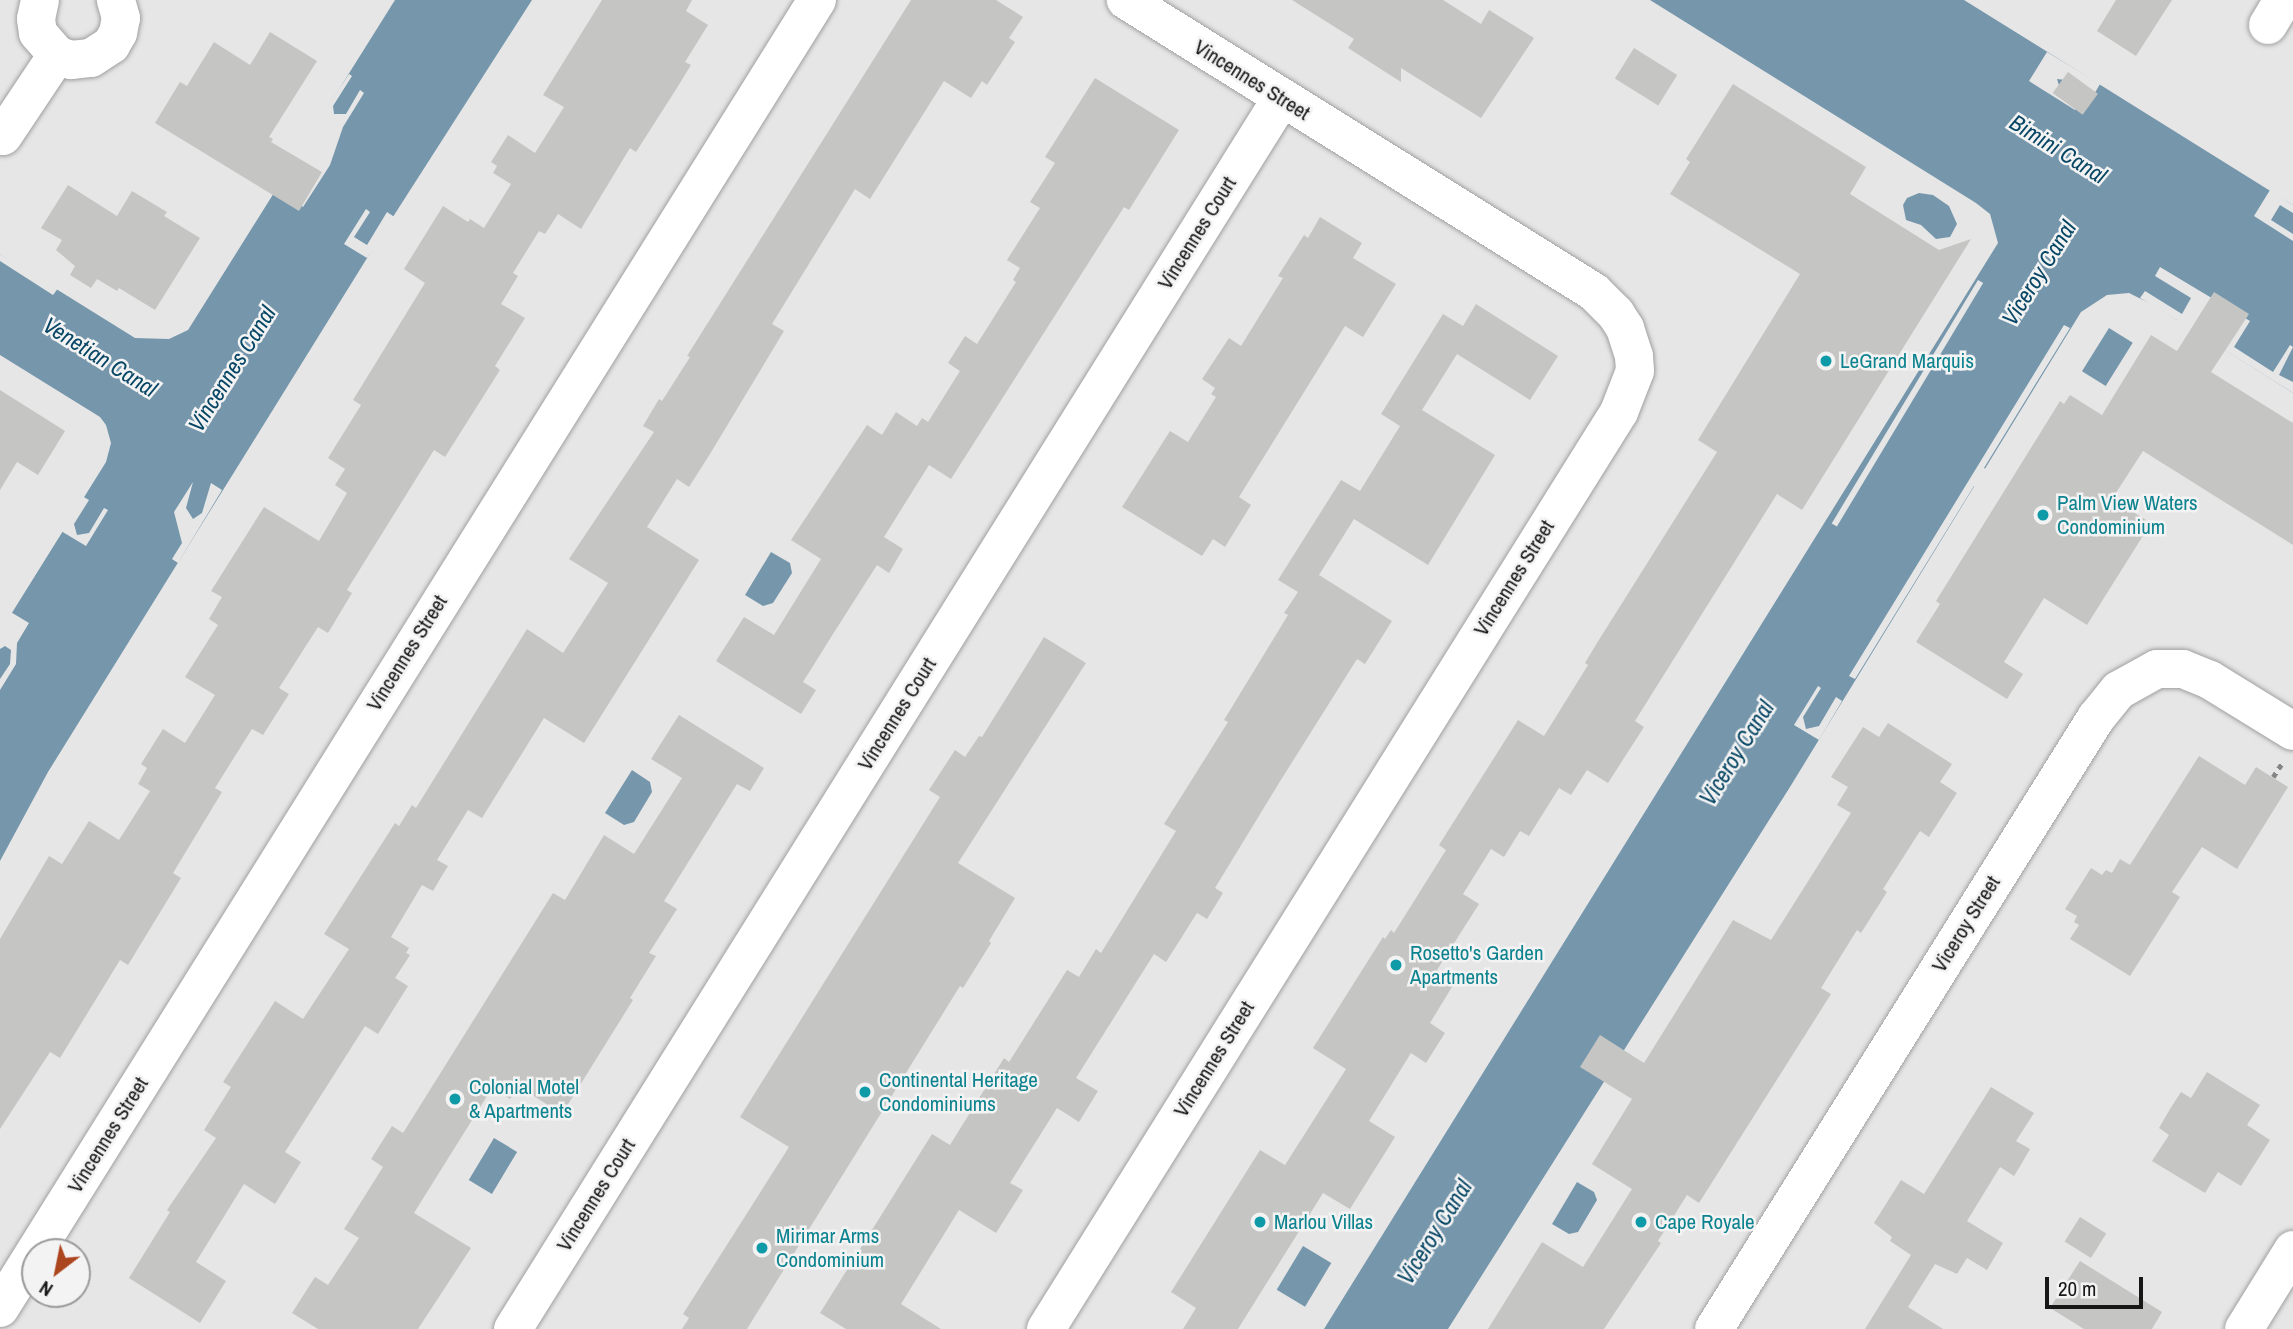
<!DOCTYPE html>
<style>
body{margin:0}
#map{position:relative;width:2293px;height:1329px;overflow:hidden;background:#e6e6e7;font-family:"Archivo Narrow",sans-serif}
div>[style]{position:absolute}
.water>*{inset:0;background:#7697ab;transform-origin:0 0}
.pier>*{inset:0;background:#e6e6e7;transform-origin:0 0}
.building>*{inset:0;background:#c5c5c4;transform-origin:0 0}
.path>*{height:4.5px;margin-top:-2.25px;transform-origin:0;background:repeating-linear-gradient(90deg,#868686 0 5px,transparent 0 10px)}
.roads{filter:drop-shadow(0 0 2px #a0a0a0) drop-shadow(0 0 2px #a0a0a0)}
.minor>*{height:38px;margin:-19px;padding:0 19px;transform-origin:19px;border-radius:19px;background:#fff}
.dots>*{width:19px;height:19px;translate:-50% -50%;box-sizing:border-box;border:4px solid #f4f3f4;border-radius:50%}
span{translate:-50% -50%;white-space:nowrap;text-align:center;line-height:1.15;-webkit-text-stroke:5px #f4f3f4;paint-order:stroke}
.street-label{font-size:21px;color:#171717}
.culture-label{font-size:21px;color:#0d838f}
.left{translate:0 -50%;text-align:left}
.water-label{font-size:23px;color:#074765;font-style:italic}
.north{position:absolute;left:21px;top:1238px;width:70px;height:70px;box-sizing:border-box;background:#f4f3f4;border:2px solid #9c9b9c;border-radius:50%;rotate:212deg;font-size:19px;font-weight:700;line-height:28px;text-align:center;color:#171717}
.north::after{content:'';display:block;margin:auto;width:24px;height:32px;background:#ac461e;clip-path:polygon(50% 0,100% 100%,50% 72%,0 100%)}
.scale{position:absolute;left:2045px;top:1277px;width:98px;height:32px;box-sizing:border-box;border:4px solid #171717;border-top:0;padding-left:9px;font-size:21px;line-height:24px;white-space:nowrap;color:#171717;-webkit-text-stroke:5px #f4f3f4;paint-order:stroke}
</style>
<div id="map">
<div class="water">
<i style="clip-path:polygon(395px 0,532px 0,382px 234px,48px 772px,0 861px,0 632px,106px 462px,111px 443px,106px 425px,100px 417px,0 355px,0 254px,135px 338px,169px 339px,188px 330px)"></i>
<i style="clip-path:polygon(1650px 0,1964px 0,2293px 205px,2293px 393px,2155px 306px,2129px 293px,2107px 295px,2081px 312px,1790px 787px,1448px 1329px,1324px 1329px,1998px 243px,1990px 214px,1976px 203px)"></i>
<i style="clip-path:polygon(1919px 193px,1933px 195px,1949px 206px,1957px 224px,1950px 237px,1936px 239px,1921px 225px,1906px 220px,1903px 205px,1907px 198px)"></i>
<i style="left:2109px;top:328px;width:28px;height:51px;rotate:32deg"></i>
<i style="clip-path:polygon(771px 552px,790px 563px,792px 573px,773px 603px,763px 606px,745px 595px)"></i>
<i style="clip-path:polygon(632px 770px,650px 782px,652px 792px,634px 822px,624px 825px,605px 813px)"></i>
<i style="left:494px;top:1138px;width:27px;height:49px;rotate:31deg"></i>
<i style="clip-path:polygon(1577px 1182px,1594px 1192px,1597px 1200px,1578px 1232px,1569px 1234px,1552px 1224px)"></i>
<i style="left:1303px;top:1246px;width:33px;height:51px;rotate:31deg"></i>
</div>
<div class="pier">
<i style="clip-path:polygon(2047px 52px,2100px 84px,2093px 96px,2073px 81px,2057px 79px,2062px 95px,2077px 107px,2075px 110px,2029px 81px)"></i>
<i style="clip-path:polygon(349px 74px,352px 76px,333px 106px,334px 114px,346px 114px,360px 90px,364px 93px,343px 127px,330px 165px,303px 207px,299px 204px,283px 173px)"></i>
<i style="clip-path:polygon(2270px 190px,2293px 205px,2293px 213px,2280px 205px,2271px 220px,2293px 234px,2293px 241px,2254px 216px)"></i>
<i style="clip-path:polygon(366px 209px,370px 212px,354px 237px,367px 245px,387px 212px,396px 218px,367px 258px,344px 244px)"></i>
<i style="clip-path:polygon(0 254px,59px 287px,53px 295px,0 261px)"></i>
<i style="clip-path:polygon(2160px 267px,2250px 321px,2234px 347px,2273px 372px,2290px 345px,2293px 347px,2279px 375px,2293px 382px,2293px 393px,2202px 336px,2189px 332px,2176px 323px,2177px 320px,2140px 298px,2145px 291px,2182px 314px,2191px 298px,2155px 276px)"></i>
<i style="left:1978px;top:280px;width:6px;height:284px;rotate:31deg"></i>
<i style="clip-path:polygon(2064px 325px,2070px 328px,1984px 468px,1987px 470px,1977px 488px,1974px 486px,1855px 679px,1849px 676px)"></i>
<i style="clip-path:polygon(193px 482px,186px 508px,193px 519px,202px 513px,211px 483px,222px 490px,178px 563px,172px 559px,182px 543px,174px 512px)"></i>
<i style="clip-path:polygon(82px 496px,89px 500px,74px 524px,77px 535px,89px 533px,104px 508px,108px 510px,86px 546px,61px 531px)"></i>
<i style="clip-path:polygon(9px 611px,29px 623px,17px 643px,16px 664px,0 690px,0 679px,10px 664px,11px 650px,5px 646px,0 649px,0 626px)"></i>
<i style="clip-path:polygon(1818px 686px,1821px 688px,1803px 717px,1806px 729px,1819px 726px,1836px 697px,1842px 701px,1819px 740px,1794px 725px)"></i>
</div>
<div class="building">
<i style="clip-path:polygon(602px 0,692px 0,686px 11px,708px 25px,685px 62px,691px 65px,675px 91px,636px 152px,630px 148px,581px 229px,558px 214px,545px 234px,539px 231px,513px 273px,518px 276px,501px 304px,525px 318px,495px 366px,500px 370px,445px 457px,434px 450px,347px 590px,352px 593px,328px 633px,318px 627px,279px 688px,289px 694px,263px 735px,252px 729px,215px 788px,222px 792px,173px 873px,181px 878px,128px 965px,120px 960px,60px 1058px,50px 1052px,0 1129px,0 939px,49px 856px,62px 864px,89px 821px,119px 840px,150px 791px,138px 784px,147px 768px,141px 764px,163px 729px,185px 743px,215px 695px,185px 677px,218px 625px,209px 619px,222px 597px,211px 591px,264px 507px,319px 541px,347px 493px,335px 485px,345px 469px,328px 458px,361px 405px,353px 400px,425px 283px,404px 269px,443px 206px,468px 222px,470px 219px,484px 228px,511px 184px,493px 173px,497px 166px,491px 162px,508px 135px,535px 153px,564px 107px,543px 95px)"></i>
<i style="clip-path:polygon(911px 0,996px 0,1023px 17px,1009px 38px,1015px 42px,987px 85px,982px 81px,971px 98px,944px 81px,870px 199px,855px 189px,772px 324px,784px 331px,710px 454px,689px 487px,677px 479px,647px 527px,699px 560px,584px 743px,544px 718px,482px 818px,468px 810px,437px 860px,448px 866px,440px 879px,433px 891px,422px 885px,391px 937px,409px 948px,406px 953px,410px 955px,395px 978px,408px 986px,378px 1034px,365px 1026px,285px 1152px,301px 1162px,275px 1204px,244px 1184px,196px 1262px,226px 1281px,200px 1323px,129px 1278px,170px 1212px,167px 1210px,216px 1138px,204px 1130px,231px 1087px,223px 1082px,275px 1001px,303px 1019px,349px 949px,324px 934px,395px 823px,399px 826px,412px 805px,416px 808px,527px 629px,563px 653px,608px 583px,569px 559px,654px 432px,643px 426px,659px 399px,662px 401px,690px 357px,687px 356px)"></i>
<i style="clip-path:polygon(1292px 0,1443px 0,1481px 24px,1489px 10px,1534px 38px,1481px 118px,1401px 68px,1401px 82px,1348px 48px,1354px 39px)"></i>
<i style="clip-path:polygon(2116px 0,2172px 0,2136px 56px,2097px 31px)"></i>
<i style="clip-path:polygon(270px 32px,317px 61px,269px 137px,273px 139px,271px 142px,322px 172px,299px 211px,155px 123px,180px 82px,187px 86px,214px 42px,250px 65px)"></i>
<i style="left:1634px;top:48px;width:51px;height:36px;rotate:32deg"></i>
<i style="left:2068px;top:72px;width:37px;height:26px;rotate:36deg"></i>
<i style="clip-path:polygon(1095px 78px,1179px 130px,1129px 210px,1124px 207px,951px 479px,929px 465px,884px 537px,903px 549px,889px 573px,877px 565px,833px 634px,803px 682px,816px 690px,801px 714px,716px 661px,744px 617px,774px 635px,821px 559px,791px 540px,867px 425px,882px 435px,896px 412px,917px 426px,922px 418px,928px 422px,960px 371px,948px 363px,965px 336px,977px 344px,1016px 282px,1013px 280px,1020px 268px,1007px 260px,1040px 208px,1030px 202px,1055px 163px,1045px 157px)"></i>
<i style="clip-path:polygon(1733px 84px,1866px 167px,1850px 194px,1939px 250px,1971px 239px,1802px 510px,1777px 494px,1635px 721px,1644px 727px,1608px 783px,1587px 770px,1571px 795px,1559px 788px,1529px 836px,1520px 831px,1504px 857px,1491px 849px,1463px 894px,1479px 904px,1437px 970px,1455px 982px,1430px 1023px,1445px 1033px,1426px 1063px,1411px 1053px,1369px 1121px,1395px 1137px,1350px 1209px,1323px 1193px,1238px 1329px,1183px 1329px,1196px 1308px,1171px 1292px,1260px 1150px,1285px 1165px,1346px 1069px,1313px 1048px,1383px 937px,1385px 939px,1391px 930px,1394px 933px,1446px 850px,1439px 845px,1518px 720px,1544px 736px,1588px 665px,1585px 663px,1597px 643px,1717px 452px,1698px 440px,1800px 274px,1670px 194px,1690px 162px,1686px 159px)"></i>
<i style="clip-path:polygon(68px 185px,117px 216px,132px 191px,167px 212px,164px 216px,200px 238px,155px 310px,119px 288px,117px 291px,97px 279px,91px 288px,70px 275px,75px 266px,56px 250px,62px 240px,41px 228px)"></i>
<i style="clip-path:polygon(1320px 217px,1362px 243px,1353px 258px,1396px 284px,1363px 337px,1345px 326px,1239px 497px,1251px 505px,1225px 547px,1213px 539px,1202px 556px,1122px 507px,1170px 431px,1188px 442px,1216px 397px,1211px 394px,1215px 388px,1202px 379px,1229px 338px,1241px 346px,1283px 278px,1278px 276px,1304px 235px,1308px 238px)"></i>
<i style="clip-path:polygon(2214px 292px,2249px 314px,2211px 372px,2293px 423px,2293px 545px,2143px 451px,2112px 499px,2151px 523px,2087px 625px,2044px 598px,2004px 662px,2023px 674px,2007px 699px,1916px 642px,1940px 604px,1936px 601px,2060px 401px,2064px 404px,2070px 395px,2102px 415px,2151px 335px,2177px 351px)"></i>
<i style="clip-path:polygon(1476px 304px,1558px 356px,1530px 400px,1457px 354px,1422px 410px,1495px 455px,1428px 565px,1354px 519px,1319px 575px,1392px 621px,1365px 664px,1357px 659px,1279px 783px,1215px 888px,1223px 893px,1207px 919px,1197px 913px,1166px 962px,1154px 954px,1076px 1078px,1098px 1091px,1079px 1122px,1057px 1108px,1010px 1183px,1023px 1190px,996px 1233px,959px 1210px,901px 1304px,941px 1329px,846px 1329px,820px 1313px,932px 1134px,950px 1145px,1004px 1058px,1009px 1062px,1067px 970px,1079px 977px,1096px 949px,1101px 953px,1176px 831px,1164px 824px,1228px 722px,1224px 720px,1288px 615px,1284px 613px,1298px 592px,1278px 580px,1341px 480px,1360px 491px,1400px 426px,1381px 414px,1443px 314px,1463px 326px)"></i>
<i style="clip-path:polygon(0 390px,65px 431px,38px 475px,17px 462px,0 490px)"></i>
<i style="clip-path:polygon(1044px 637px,1086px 663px,958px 863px,1015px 898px,989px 941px,991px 943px,963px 988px,960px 986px,747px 1329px,682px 1329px,689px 1318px,683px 1314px,789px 1147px,740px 1117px,940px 797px,929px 790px,955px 750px,965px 757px,979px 736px,982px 737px)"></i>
<i style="clip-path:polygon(679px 715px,764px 768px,750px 791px,737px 784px,664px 901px,677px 909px,649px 953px,656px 956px,630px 998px,633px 1000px,562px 1114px,518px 1086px,510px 1099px,492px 1088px,414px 1213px,471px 1248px,418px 1329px,318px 1329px,292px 1313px,315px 1277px,328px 1285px,359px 1238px,344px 1229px,383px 1167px,371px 1159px,392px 1126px,403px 1133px,553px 893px,565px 900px,604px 835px,634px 854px,682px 778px,651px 759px)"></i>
<i style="clip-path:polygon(1888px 723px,1952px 764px,1940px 782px,1957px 793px,1929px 837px,1920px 831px,1883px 889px,1887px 892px,1861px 933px,1857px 930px,1821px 988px,1831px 994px,1699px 1203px,1687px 1195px,1658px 1241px,1661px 1243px,1604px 1329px,1488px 1329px,1542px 1242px,1583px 1267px,1632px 1189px,1592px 1164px,1632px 1099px,1580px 1067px,1600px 1035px,1644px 1063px,1733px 920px,1771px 940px,1851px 813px,1837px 805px,1848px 787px,1831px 777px,1863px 727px,1879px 737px)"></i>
<i style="clip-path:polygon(2199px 756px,2245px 785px,2256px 767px,2288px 787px,2237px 869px,2202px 847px,2172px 892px,2180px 897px,2130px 976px,2070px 939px,2079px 925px,2074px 922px,2077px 916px,2065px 909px,2091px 868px,2102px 875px,2106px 870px,2112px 873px,2120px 859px,2130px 865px)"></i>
<i style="clip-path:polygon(2207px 1072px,2260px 1105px,2247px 1125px,2270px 1140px,2241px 1186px,2218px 1172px,2205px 1193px,2152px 1161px,2169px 1135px,2159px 1128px,2170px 1109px,2181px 1092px,2191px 1098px)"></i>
<i style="clip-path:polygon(1991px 1087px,2034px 1113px,2016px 1141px,2030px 1149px,2022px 1163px,2014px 1176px,2000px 1167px,1967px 1221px,2003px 1243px,1987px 1270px,1967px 1258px,1957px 1274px,1935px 1264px,1908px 1307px,1943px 1329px,1865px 1329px,1911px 1255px,1890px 1241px,1892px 1237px,1874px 1223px,1901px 1180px,1924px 1194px)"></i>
<i style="left:2080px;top:1217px;width:31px;height:29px;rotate:32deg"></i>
<i style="clip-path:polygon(2080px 1261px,2162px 1312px,2152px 1329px,2084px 1329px,2050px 1308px)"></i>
</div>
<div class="path">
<i style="left:2273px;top:777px;width:17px;rotate:-57deg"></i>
</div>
<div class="roads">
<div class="minor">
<i style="left:40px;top:0;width:19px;rotate:102deg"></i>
<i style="left:36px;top:19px;width:14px;rotate:82deg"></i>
<i style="left:38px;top:33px;width:29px;rotate:49deg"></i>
<i style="left:57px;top:55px;width:15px;rotate:20deg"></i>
<i style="left:71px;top:60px;width:20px;rotate:-6deg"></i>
<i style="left:91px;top:58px;width:24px;rotate:-33deg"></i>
<i style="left:111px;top:45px;width:14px;rotate:-60deg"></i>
<i style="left:118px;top:33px;width:15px;rotate:-79deg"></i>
<i style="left:121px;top:18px;width:19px;rotate:-106deg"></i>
<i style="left:2268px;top:25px;width:29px;rotate:-59deg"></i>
<i style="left:3px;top:136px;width:97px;rotate:-56.3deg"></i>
<i style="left:0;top:1308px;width:1542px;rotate:-58.01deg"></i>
<i style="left:513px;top:1329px;width:1450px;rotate:-58.02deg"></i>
<i style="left:1046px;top:1329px;width:1081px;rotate:-58deg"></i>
<i style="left:1619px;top:412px;width:44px;rotate:-68.7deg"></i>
<i style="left:1635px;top:371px;width:15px;rotate:-94deg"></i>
<i style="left:1634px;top:356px;width:29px;rotate:-108deg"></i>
<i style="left:1625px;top:328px;width:17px;rotate:-123deg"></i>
<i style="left:1616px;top:314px;width:31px;rotate:-135deg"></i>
<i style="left:1594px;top:292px;width:552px;rotate:-148.04deg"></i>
<i style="left:1714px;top:1329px;width:721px;rotate:-57.99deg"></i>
<i style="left:2096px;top:718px;width:36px;rotate:-51deg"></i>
<i style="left:2119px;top:690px;width:43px;rotate:-28.9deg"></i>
<i style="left:2157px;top:669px;width:26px"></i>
<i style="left:2183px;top:669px;width:29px;rotate:22deg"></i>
<i style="left:2210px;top:680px;width:97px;rotate:31.6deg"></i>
<i style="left:2244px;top:1329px;width:93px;rotate:-58.2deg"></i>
</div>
</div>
<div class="dots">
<i style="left:1826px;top:361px;background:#0f9aa8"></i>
<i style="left:2043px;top:515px;background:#0f9aa8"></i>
<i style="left:1396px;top:965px;background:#0f9aa8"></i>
<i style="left:865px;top:1092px;background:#0f9aa8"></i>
<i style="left:455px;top:1099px;background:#0f9aa8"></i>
<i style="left:1260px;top:1222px;background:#0f9aa8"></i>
<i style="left:1641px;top:1222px;background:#0f9aa8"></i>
<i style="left:762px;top:1248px;background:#0f9aa8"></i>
</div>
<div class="street-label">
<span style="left:1252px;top:80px;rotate:32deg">Vincennes Street</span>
<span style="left:1197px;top:233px;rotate:-58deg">Vincennes Court</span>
<span style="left:1514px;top:578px;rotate:-58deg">Vincennes Street</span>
<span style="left:407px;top:653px;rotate:-58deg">Vincennes Street</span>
<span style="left:897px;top:714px;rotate:-58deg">Vincennes Court</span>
<span style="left:1966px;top:924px;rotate:-58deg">Viceroy Street</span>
<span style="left:1214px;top:1059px;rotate:-58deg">Vincennes Street</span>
<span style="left:108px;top:1135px;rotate:-58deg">Vincennes Street</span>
<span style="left:596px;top:1195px;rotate:-58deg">Vincennes Court</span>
</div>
<div class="culture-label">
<span class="left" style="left:1840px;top:361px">LeGrand Marquis</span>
<span class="left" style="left:2057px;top:515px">Palm View Waters<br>Condominium</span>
<span class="left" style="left:1410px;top:965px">Rosetto's Garden<br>Apartments</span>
<span class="left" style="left:879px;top:1092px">Continental Heritage<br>Condominiums</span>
<span class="left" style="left:469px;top:1099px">Colonial Motel<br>&amp; Apartments</span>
<span class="left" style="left:1274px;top:1222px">Marlou Villas</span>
<span class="left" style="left:1655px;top:1222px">Cape Royale</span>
<span class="left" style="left:776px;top:1248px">Mirimar Arms<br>Condominium</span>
</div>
<div class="water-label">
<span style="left:2058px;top:149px;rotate:32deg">Bimini Canal</span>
<span style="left:2039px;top:273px;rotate:-58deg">Viceroy Canal</span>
<span style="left:100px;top:357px;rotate:32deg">Venetian Canal</span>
<span style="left:232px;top:369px;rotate:-58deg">Vincennes Canal</span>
<span style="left:1737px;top:753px;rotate:-58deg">Viceroy Canal</span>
<span style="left:1435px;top:1232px;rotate:-58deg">Viceroy Canal</span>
</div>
<div class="north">N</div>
<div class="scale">20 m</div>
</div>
